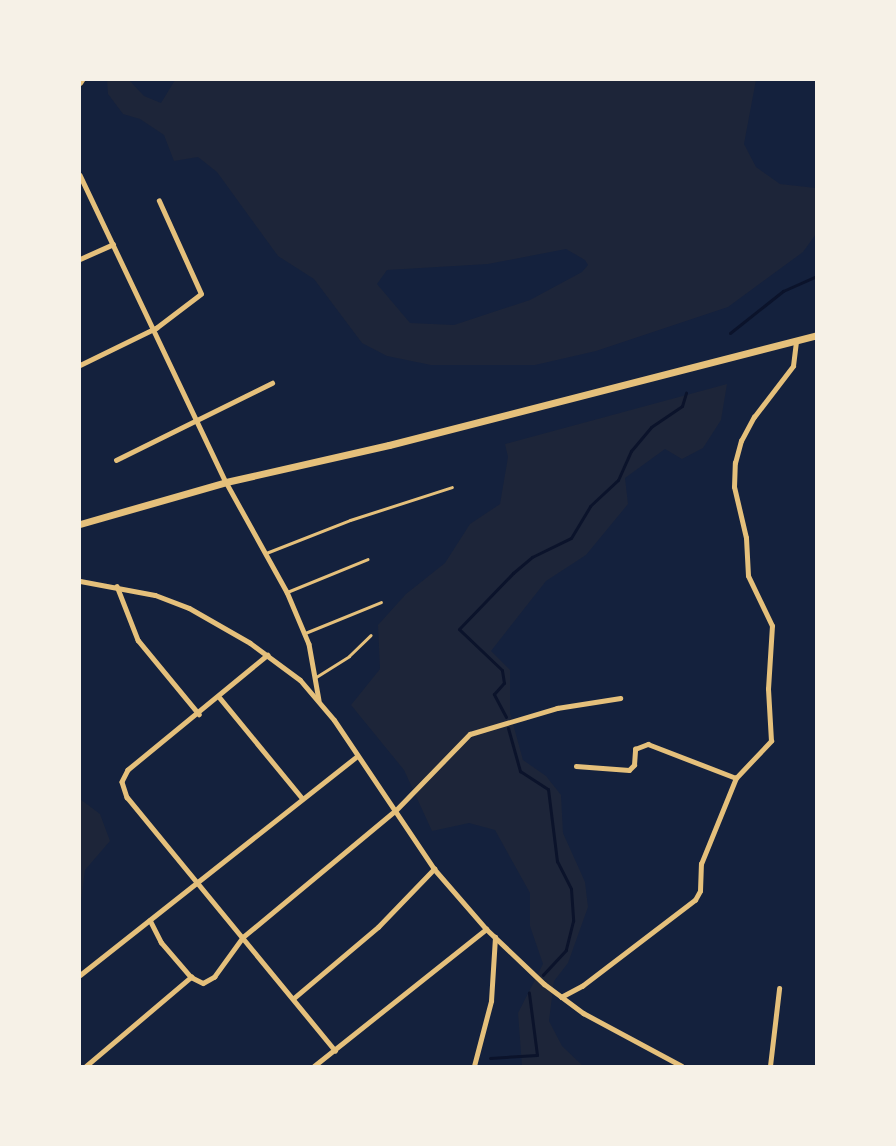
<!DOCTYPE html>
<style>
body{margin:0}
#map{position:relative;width:896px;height:1146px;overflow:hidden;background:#14213d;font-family:"Noto Sans",sans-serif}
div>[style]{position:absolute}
.green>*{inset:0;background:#1d2539}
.stream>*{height:3px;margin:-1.5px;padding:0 1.5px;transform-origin:1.5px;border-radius:1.5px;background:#0b132b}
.pedestrian>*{height:3px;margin:-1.5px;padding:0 1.5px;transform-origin:1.5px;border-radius:1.5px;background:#e5c07b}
.minor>*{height:4.5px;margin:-2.25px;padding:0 2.25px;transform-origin:2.25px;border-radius:2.25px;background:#e5c07b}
.tertiary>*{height:5px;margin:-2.5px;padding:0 2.5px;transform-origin:2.5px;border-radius:2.5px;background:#e5c07b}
.primary>*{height:7px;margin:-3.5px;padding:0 3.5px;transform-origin:3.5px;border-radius:3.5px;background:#e5c07b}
span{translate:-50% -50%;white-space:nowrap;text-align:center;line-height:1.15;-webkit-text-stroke:6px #f6f1e7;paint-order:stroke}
.frame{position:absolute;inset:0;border:81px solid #f6f1e7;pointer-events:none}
</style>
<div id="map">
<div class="green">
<i style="clip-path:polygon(evenodd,107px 80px,129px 80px,144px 96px,161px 103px,175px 80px,756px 80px,744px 144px,756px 167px,780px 184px,816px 188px,816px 234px,803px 252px,728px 307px,596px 351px,535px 365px,431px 365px,387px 356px,362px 343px,314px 279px,278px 256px,217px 172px,198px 157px,174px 161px,164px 135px,140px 119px,123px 114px,108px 94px,107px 80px,566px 249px,585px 260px,588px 265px,582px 272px,530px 300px,454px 325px,410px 323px,377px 284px,387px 270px,488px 264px,566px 249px)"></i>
<i style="clip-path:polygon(727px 384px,721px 420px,703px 448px,682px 459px,665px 449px,625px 478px,628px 504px,586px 555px,546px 581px,491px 651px,510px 670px,510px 713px,523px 760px,546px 776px,561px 795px,563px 833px,585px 882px,588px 907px,568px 963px,554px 981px,549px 1021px,562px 1046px,583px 1066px,522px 1066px,518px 1013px,543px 964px,530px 926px,530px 893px,495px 830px,469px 823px,432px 831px,404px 770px,351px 705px,380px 669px,378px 625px,406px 594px,445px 563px,470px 524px,500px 504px,508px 457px,505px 444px)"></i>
<i style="clip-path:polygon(80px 799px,100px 814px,110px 841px,85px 870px,80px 909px)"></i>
</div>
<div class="stream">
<i style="left:730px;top:333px;width:68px;rotate:-38.4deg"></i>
<i style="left:783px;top:291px;width:36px;rotate:-24deg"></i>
<i style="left:506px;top:717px;width:26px;rotate:-118deg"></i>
<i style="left:494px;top:694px;width:15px;rotate:-48deg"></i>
<i style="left:504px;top:683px;width:13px;rotate:-99deg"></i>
<i style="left:502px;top:670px;width:59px;rotate:-136.4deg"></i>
<i style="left:459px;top:629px;width:78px;rotate:-46deg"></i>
<i style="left:513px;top:573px;width:25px;rotate:-40deg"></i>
<i style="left:532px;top:557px;width:43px;rotate:-26deg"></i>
<i style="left:571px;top:538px;width:37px;rotate:-59deg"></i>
<i style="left:590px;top:506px;width:38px;rotate:-43deg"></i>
<i style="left:618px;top:480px;width:32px;rotate:-66deg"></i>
<i style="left:631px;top:451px;width:31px;rotate:-50deg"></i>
<i style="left:651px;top:427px;width:37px;rotate:-34deg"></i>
<i style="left:682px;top:406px;width:14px;rotate:-73deg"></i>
<i style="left:508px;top:728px;width:45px;rotate:74.4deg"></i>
<i style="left:520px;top:771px;width:33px;rotate:33deg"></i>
<i style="left:548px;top:789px;width:73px;rotate:82.9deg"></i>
<i style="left:557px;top:861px;width:31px;rotate:63deg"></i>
<i style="left:571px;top:889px;width:32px;rotate:86deg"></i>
<i style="left:573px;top:921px;width:30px;rotate:104deg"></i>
<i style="left:566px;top:950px;width:34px;rotate:133deg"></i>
<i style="left:490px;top:1058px;width:47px;rotate:-3.7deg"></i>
<i style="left:537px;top:1055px;width:63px;rotate:-97.4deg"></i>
</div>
<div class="pedestrian">
<i style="left:266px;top:553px;width:90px;rotate:-21.4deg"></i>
<i style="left:350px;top:520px;width:107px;rotate:-17.9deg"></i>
<i style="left:287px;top:592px;width:87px;rotate:-22.2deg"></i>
<i style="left:305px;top:633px;width:82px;rotate:-22.2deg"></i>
<i style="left:316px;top:677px;width:39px;rotate:-32deg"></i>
<i style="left:349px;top:656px;width:30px;rotate:-44deg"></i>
</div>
<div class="minor">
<i style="left:80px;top:83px;width:4px;rotate:-56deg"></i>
<i style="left:80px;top:175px;width:340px;rotate:64.6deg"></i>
<i style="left:226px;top:482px;width:126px;rotate:61deg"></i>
<i style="left:287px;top:592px;width:56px;rotate:67.1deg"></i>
<i style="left:309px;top:644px;width:57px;rotate:79.9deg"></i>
<i style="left:80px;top:259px;width:36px;rotate:-24deg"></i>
<i style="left:80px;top:365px;width:85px;rotate:-26deg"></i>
<i style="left:156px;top:328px;width:56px;rotate:-37.1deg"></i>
<i style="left:201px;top:294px;width:102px;rotate:-114.3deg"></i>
<i style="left:116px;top:460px;width:174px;rotate:-26.3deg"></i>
<i style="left:117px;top:586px;width:58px;rotate:68.7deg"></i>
<i style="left:138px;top:640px;width:96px;rotate:50.5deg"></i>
<i style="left:268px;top:655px;width:181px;rotate:140.6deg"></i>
<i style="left:128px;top:770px;width:13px;rotate:117deg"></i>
<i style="left:122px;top:782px;width:16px;rotate:72deg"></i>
<i style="left:127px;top:797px;width:328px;rotate:50.6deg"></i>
<i style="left:220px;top:698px;width:129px;rotate:50.6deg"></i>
<i style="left:576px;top:766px;width:53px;rotate:4.3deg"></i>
<i style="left:629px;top:770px;width:7px;rotate:-45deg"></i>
<i style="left:634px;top:765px;width:16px;rotate:-86deg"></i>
<i style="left:635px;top:749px;width:14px;rotate:-21deg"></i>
<i style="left:648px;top:744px;width:94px;rotate:21.1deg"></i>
<i style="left:150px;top:920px;width:25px;rotate:63deg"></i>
<i style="left:161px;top:942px;width:46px;rotate:49.4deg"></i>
<i style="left:80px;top:975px;width:353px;rotate:-38.3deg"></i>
<i style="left:561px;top:997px;width:24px;rotate:-28deg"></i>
<i style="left:582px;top:986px;width:142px;rotate:-37.3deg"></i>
<i style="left:695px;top:900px;width:10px;rotate:-61deg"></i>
<i style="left:700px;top:891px;width:27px;rotate:-88deg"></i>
<i style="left:701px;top:864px;width:93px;rotate:-67.9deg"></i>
<i style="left:736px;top:778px;width:51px;rotate:-46.6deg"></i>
<i style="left:771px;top:741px;width:52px;rotate:-93.3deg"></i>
<i style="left:768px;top:689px;width:63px;rotate:-86.4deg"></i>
<i style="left:772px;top:626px;width:55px;rotate:-115.6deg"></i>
<i style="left:748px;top:576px;width:38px;rotate:-93deg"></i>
<i style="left:746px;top:538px;width:52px;rotate:-103.2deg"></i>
<i style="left:734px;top:487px;width:24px;rotate:-88deg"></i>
<i style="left:735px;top:463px;width:23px;rotate:-75deg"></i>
<i style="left:741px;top:441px;width:27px;rotate:-62deg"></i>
<i style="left:754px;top:417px;width:64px;rotate:-52.6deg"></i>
<i style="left:793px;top:366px;width:25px;rotate:-83deg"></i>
<i style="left:294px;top:998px;width:110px;rotate:-40.2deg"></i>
<i style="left:378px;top:927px;width:81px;rotate:-46deg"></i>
<i style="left:86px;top:1066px;width:138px;rotate:-40.3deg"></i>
<i style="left:191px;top:977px;width:13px;rotate:27deg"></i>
<i style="left:203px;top:983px;width:13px;rotate:-29deg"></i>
<i style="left:214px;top:977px;width:49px;rotate:-54.1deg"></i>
<i style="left:243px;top:937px;width:197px;rotate:-39.7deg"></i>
<i style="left:395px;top:811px;width:107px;rotate:-45.8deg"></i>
<i style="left:470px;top:734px;width:91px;rotate:-16.6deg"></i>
<i style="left:557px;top:708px;width:64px;rotate:-9deg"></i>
<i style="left:314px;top:1066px;width:220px;rotate:-38.5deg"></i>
<i style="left:474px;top:1066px;width:67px;rotate:-75.3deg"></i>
<i style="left:491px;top:1001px;width:64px;rotate:-86.4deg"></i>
<i style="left:770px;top:1066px;width:78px;rotate:-83.3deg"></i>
</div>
<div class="tertiary">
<i style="left:80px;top:581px;width:76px;rotate:10.6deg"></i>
<i style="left:155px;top:595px;width:36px;rotate:21deg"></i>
<i style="left:189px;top:608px;width:70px;rotate:29.8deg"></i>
<i style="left:250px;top:643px;width:62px;rotate:36.5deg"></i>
<i style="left:300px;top:680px;width:52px;rotate:49.6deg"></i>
<i style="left:334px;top:720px;width:179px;rotate:56.1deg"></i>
<i style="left:434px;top:869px;width:79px;rotate:49.1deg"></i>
<i style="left:486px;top:929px;width:80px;rotate:43.5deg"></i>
<i style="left:544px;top:984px;width:49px;rotate:36.6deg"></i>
<i style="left:583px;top:1013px;width:112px;rotate:28.2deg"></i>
</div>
<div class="primary">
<i style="left:80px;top:524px;width:152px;rotate:-16deg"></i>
<i style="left:226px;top:482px;width:167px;rotate:-12.8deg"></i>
<i style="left:389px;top:445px;width:441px;rotate:-14.4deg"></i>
</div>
<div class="frame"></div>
</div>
